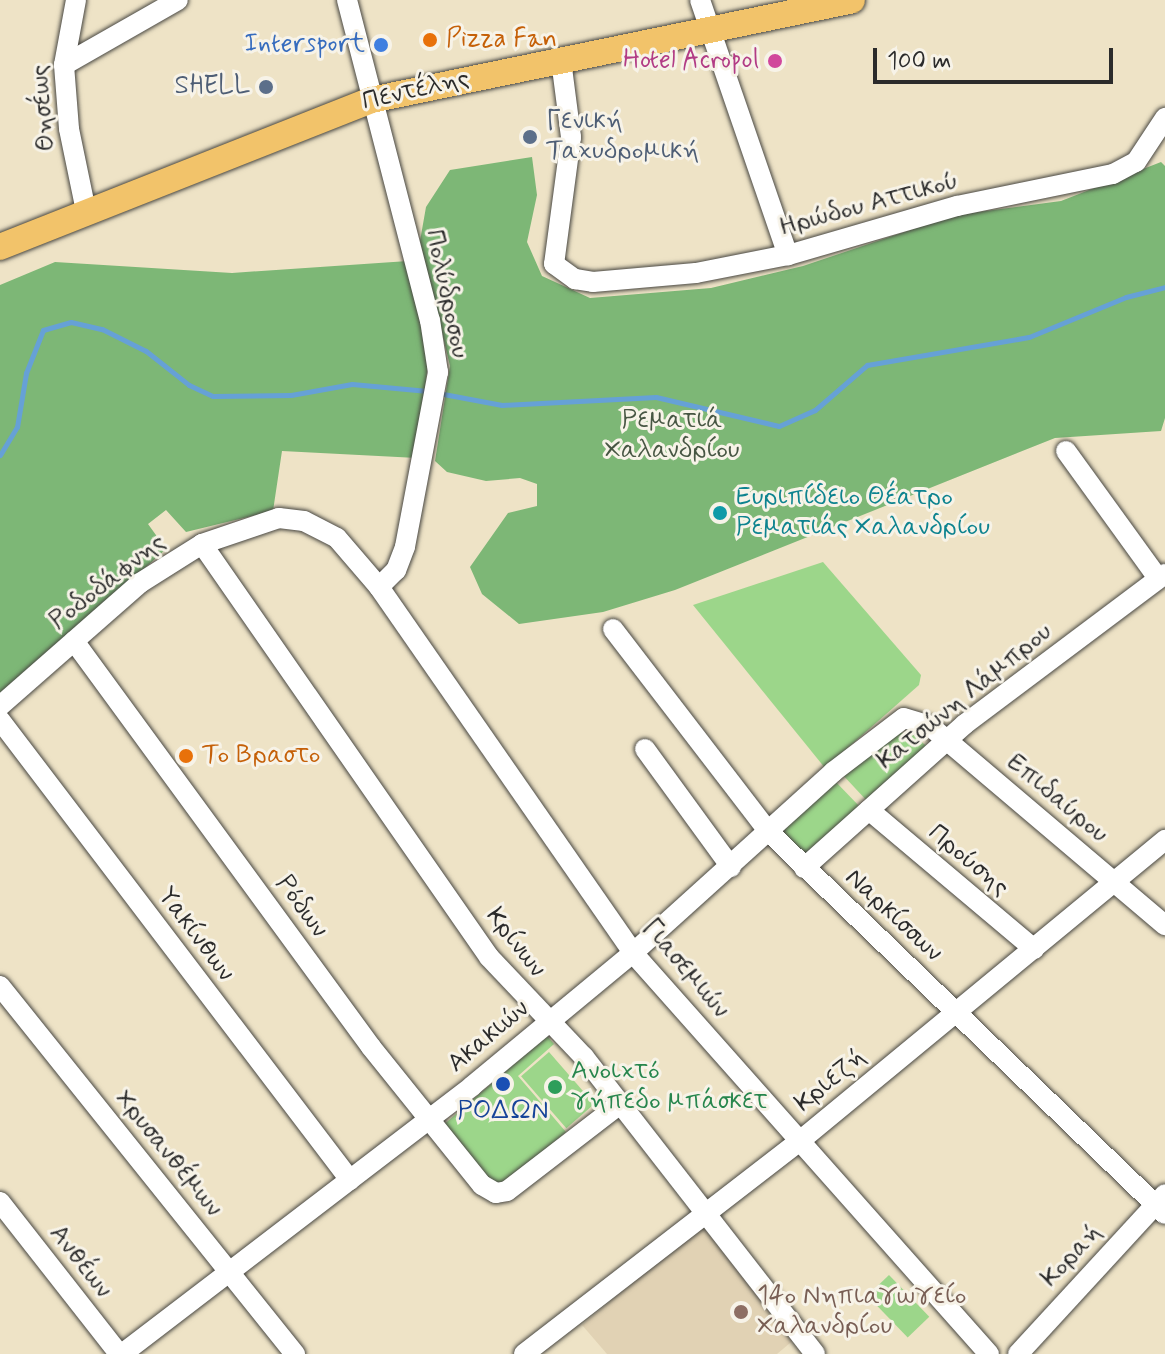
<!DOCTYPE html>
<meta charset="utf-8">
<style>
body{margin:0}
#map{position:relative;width:1165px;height:1354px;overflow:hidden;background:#eee3c6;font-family:Mynerve,sans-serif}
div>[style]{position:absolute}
.built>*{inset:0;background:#e1d2b4}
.green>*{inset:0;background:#9cd68a;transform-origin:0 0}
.forest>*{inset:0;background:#7db776}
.stream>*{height:5px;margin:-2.5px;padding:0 2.5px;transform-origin:2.5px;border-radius:2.5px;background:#66a1d6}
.roads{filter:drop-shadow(0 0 2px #484742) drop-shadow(0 0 2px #484742)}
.minor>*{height:20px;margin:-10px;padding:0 10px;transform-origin:10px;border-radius:10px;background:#fff}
.major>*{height:26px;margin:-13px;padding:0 13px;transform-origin:13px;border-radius:13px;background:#f2c36a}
.dots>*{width:22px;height:22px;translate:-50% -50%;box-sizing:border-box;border:4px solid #f7f3e8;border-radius:50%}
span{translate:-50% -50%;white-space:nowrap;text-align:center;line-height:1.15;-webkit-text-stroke:6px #f7f3e8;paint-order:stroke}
.food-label{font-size:26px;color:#c56008}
.left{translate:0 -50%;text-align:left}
.shop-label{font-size:26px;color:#366cbe}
.right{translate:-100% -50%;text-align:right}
.hotel-label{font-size:26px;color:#b23c85}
.service-label{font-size:26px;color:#4e5e75}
.street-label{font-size:26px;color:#2b2b2b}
.park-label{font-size:26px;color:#475643}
.culture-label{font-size:26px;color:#0d838f}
.leisure-label{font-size:26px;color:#27864d}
.transit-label{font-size:26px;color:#164399}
.education-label{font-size:26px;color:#785e54}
.scale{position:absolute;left:873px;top:48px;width:240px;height:36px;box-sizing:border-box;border:4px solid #2b2b2b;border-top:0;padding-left:10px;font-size:24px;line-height:28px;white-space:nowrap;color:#2b2b2b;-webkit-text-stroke:6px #f7f3e8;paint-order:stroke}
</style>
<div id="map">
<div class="built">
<i style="clip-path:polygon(701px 1225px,796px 1338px,777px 1354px,607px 1354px,582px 1325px)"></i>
</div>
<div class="green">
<i style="clip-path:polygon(823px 562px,921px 675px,919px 685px,825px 768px,693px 605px)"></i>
<i style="clip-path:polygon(893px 733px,911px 733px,930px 749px,868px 802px,841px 773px)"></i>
<i style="clip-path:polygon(833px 779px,862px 809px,804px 856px,778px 830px)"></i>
<i style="clip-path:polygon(547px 1036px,554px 1044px,518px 1076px,566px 1132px,497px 1191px,441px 1127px)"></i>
<i style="left:549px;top:1052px;width:69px;height:37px;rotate:49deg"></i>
<i style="left:889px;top:1275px;width:58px;height:30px;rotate:46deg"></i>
</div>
<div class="forest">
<i style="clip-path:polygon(532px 157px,537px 195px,527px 242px,542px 276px,590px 298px,711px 288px,803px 266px,955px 215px,1061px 201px,1161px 162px,1165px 166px,1165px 418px,1161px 431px,1055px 438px,675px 590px,603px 612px,519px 624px,482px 594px,470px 567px,508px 513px,537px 506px,537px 484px,520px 478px,486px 481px,447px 472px,435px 461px,450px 366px,420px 241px,426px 207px,450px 170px)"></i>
<i style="clip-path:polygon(408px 261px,428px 363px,417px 458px,282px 451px,273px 511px,186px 532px,166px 510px,148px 524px,166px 549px,0 698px,0 285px,55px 262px,232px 273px)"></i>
</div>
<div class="stream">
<i style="left:438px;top:393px;width:65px;rotate:10.6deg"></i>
<i style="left:502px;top:405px;width:154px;rotate:-3deg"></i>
<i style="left:656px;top:397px;width:126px;rotate:13.3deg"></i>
<i style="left:779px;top:426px;width:39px;rotate:-24deg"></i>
<i style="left:815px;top:410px;width:69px;rotate:-40.9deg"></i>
<i style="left:867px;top:365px;width:164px;rotate:-9.8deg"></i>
<i style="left:1029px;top:337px;width:105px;rotate:-22.4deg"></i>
<i style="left:1126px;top:297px;width:40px;rotate:-14.4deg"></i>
<i style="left:0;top:455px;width:33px;rotate:-59deg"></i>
<i style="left:17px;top:427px;width:55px;rotate:-80.5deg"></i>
<i style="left:26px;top:373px;width:46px;rotate:-68.4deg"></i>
<i style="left:43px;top:330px;width:29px;rotate:-16deg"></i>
<i style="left:71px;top:322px;width:32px;rotate:13deg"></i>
<i style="left:102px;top:329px;width:49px;rotate:26.6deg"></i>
<i style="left:146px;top:351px;width:55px;rotate:38.3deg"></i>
<i style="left:189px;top:385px;width:26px;rotate:25deg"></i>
<i style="left:213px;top:396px;width:78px;rotate:-0.7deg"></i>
<i style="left:291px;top:395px;width:62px;rotate:-10.2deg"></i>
<i style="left:352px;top:384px;width:76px;rotate:5.3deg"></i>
</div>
<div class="roads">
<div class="minor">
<i style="left:76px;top:0;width:66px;rotate:100.5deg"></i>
<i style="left:64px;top:65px;width:64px;rotate:85.5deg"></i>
<i style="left:69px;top:129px;width:84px;rotate:78.3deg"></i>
<i style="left:347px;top:0;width:331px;rotate:75.5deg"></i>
<i style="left:430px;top:320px;width:53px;rotate:81.3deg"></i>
<i style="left:438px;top:372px;width:178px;rotate:100.7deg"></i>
<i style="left:405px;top:547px;width:25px;rotate:111deg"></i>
<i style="left:396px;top:570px;width:24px;rotate:135deg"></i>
<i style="left:700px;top:0;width:270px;rotate:71deg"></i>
<i style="left:561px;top:60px;width:78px;rotate:82.6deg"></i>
<i style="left:571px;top:137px;width:128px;rotate:97.6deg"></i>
<i style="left:554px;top:264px;width:26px;rotate:36deg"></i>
<i style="left:575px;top:279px;width:18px;rotate:9deg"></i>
<i style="left:593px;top:282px;width:103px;rotate:-5deg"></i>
<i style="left:696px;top:273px;width:94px;rotate:-11.1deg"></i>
<i style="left:788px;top:255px;width:176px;rotate:-16.2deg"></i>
<i style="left:957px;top:206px;width:159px;rotate:-11.6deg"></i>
<i style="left:1113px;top:174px;width:26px;rotate:-28deg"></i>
<i style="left:1136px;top:162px;width:53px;rotate:-56.6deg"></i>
<i style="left:64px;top:65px;width:131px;rotate:-29.7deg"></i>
<i style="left:1066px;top:451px;width:157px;rotate:54.1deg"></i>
<i style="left:202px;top:544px;width:503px;rotate:55.2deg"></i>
<i style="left:489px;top:957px;width:138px;rotate:46.5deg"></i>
<i style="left:584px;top:1057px;width:376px;rotate:52.1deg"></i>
<i style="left:613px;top:629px;width:256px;rotate:52.5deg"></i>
<i style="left:769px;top:832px;width:550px;rotate:43.97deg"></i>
<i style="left:74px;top:641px;width:503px;rotate:53.81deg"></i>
<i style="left:371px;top:1047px;width:177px;rotate:51.2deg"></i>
<i style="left:482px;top:1185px;width:16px;rotate:30deg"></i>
<i style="left:496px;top:1193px;width:11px;rotate:-10deg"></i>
<i style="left:507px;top:1191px;width:143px;rotate:-37.6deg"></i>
<i style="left:0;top:706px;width:186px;rotate:-41.3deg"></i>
<i style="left:140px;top:583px;width:73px;rotate:-32.2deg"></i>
<i style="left:202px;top:544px;width:81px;rotate:-18.7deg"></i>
<i style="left:279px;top:518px;width:25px;rotate:7deg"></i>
<i style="left:304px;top:521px;width:37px;rotate:27deg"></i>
<i style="left:337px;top:538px;width:65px;rotate:49.4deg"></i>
<i style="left:379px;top:587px;width:446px;rotate:55.2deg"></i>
<i style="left:633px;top:953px;width:536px;rotate:48.4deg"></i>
<i style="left:0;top:720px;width:578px;rotate:52.73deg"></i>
<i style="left:645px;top:749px;width:146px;rotate:53.9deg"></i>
<i style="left:869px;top:810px;width:216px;rotate:40.1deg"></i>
<i style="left:804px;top:868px;width:216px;rotate:-41.8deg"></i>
<i style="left:965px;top:724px;width:250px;rotate:-36.9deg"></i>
<i style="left:0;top:986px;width:472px;rotate:51.3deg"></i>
<i style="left:0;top:1202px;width:193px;rotate:51.9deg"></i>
<i style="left:122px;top:1354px;width:441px;rotate:-37.4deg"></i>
<i style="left:472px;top:1086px;width:209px;rotate:-39.6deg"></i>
<i style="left:633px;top:953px;width:270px;rotate:-42.1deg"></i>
<i style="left:833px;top:772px;width:89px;rotate:-37.3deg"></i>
<i style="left:904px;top:718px;width:27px;rotate:17deg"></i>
<i style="left:930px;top:726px;width:308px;rotate:40.3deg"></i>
<i style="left:524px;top:1354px;width:350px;rotate:-37.7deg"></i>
<i style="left:801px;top:1140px;width:472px;rotate:-39.5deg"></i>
<i style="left:1018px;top:1354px;width:217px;rotate:-47.4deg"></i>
</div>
<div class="major">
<i style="left:0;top:247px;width:399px;rotate:-21.6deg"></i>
<i style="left:371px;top:100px;width:491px;rotate:-11.7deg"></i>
</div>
</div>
<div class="dots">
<i style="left:430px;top:40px;background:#e8710a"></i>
<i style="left:381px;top:45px;background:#3f7fe0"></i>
<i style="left:775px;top:61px;background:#d1479c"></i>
<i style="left:266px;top:87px;background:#5c6f8a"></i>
<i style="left:530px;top:137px;background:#5c6f8a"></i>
<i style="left:720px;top:513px;background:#0f9aa8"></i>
<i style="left:186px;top:756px;background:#e8710a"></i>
<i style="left:503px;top:1084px;background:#1a4fb4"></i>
<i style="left:555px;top:1087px;background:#2e9e5b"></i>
<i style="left:741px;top:1312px;background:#8d6e63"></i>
</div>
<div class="food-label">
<span class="left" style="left:446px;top:40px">Pizza Fan</span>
<span class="left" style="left:202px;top:756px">Το Βραστο</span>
</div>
<div class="shop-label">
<span class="right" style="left:365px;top:45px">Intersport</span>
</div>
<div class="hotel-label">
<span class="right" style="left:759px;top:61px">Hotel Acropol</span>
</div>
<div class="service-label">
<span class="right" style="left:250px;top:87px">SHELL</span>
<span class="left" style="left:546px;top:137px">Γενική<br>Ταχυδρομική</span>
</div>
<div class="street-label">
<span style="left:416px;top:91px;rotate:-13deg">Πεντέλης</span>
<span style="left:44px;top:108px;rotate:-95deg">Θησέως</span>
<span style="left:869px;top:205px;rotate:-15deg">Ηρώδου Αττικού</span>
<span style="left:446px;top:294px;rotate:78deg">Πολύδροσου</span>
<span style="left:108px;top:582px;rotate:-38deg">Ροδοδάφνης</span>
<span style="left:965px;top:697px;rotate:-39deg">Κατσώνη Λάμπρου</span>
<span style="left:1057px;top:799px;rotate:40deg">Επιδαύρου</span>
<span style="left:968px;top:861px;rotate:40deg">Προύσης</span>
<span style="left:301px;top:907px;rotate:54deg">Ρόδων</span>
<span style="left:893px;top:916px;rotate:43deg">Ναρκίσσων</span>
<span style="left:195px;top:935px;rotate:53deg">Υακίνθων</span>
<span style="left:515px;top:943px;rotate:52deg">Κρίνων</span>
<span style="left:685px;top:969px;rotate:50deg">Γιασεμιών</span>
<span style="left:489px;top:1037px;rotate:-40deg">Ακακιών</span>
<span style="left:831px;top:1081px;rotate:-40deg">Κριεζή</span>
<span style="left:168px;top:1154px;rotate:51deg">Χρυσανθέμων</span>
<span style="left:1072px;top:1256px;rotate:-47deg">Κοραή</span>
<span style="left:80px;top:1262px;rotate:52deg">Ανθέων</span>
</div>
<div class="park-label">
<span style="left:672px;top:436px">Ρεματιά<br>Χαλανδρίου</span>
</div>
<div class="culture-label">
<span class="left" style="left:736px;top:513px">Ευριπίδειο Θέατρο<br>Ρεματιάς Χαλανδρίου</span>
</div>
<div class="leisure-label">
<span class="left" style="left:571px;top:1087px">Ανοιχτό<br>γήπεδο μπάσκετ</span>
</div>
<div class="transit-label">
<span style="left:503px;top:1112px">ΡΟΔΩΝ</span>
</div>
<div class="education-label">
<span class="left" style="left:757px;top:1312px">14ο Νηπιαγωγείο<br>Χαλανδρίου</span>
</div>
<div class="scale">100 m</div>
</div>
